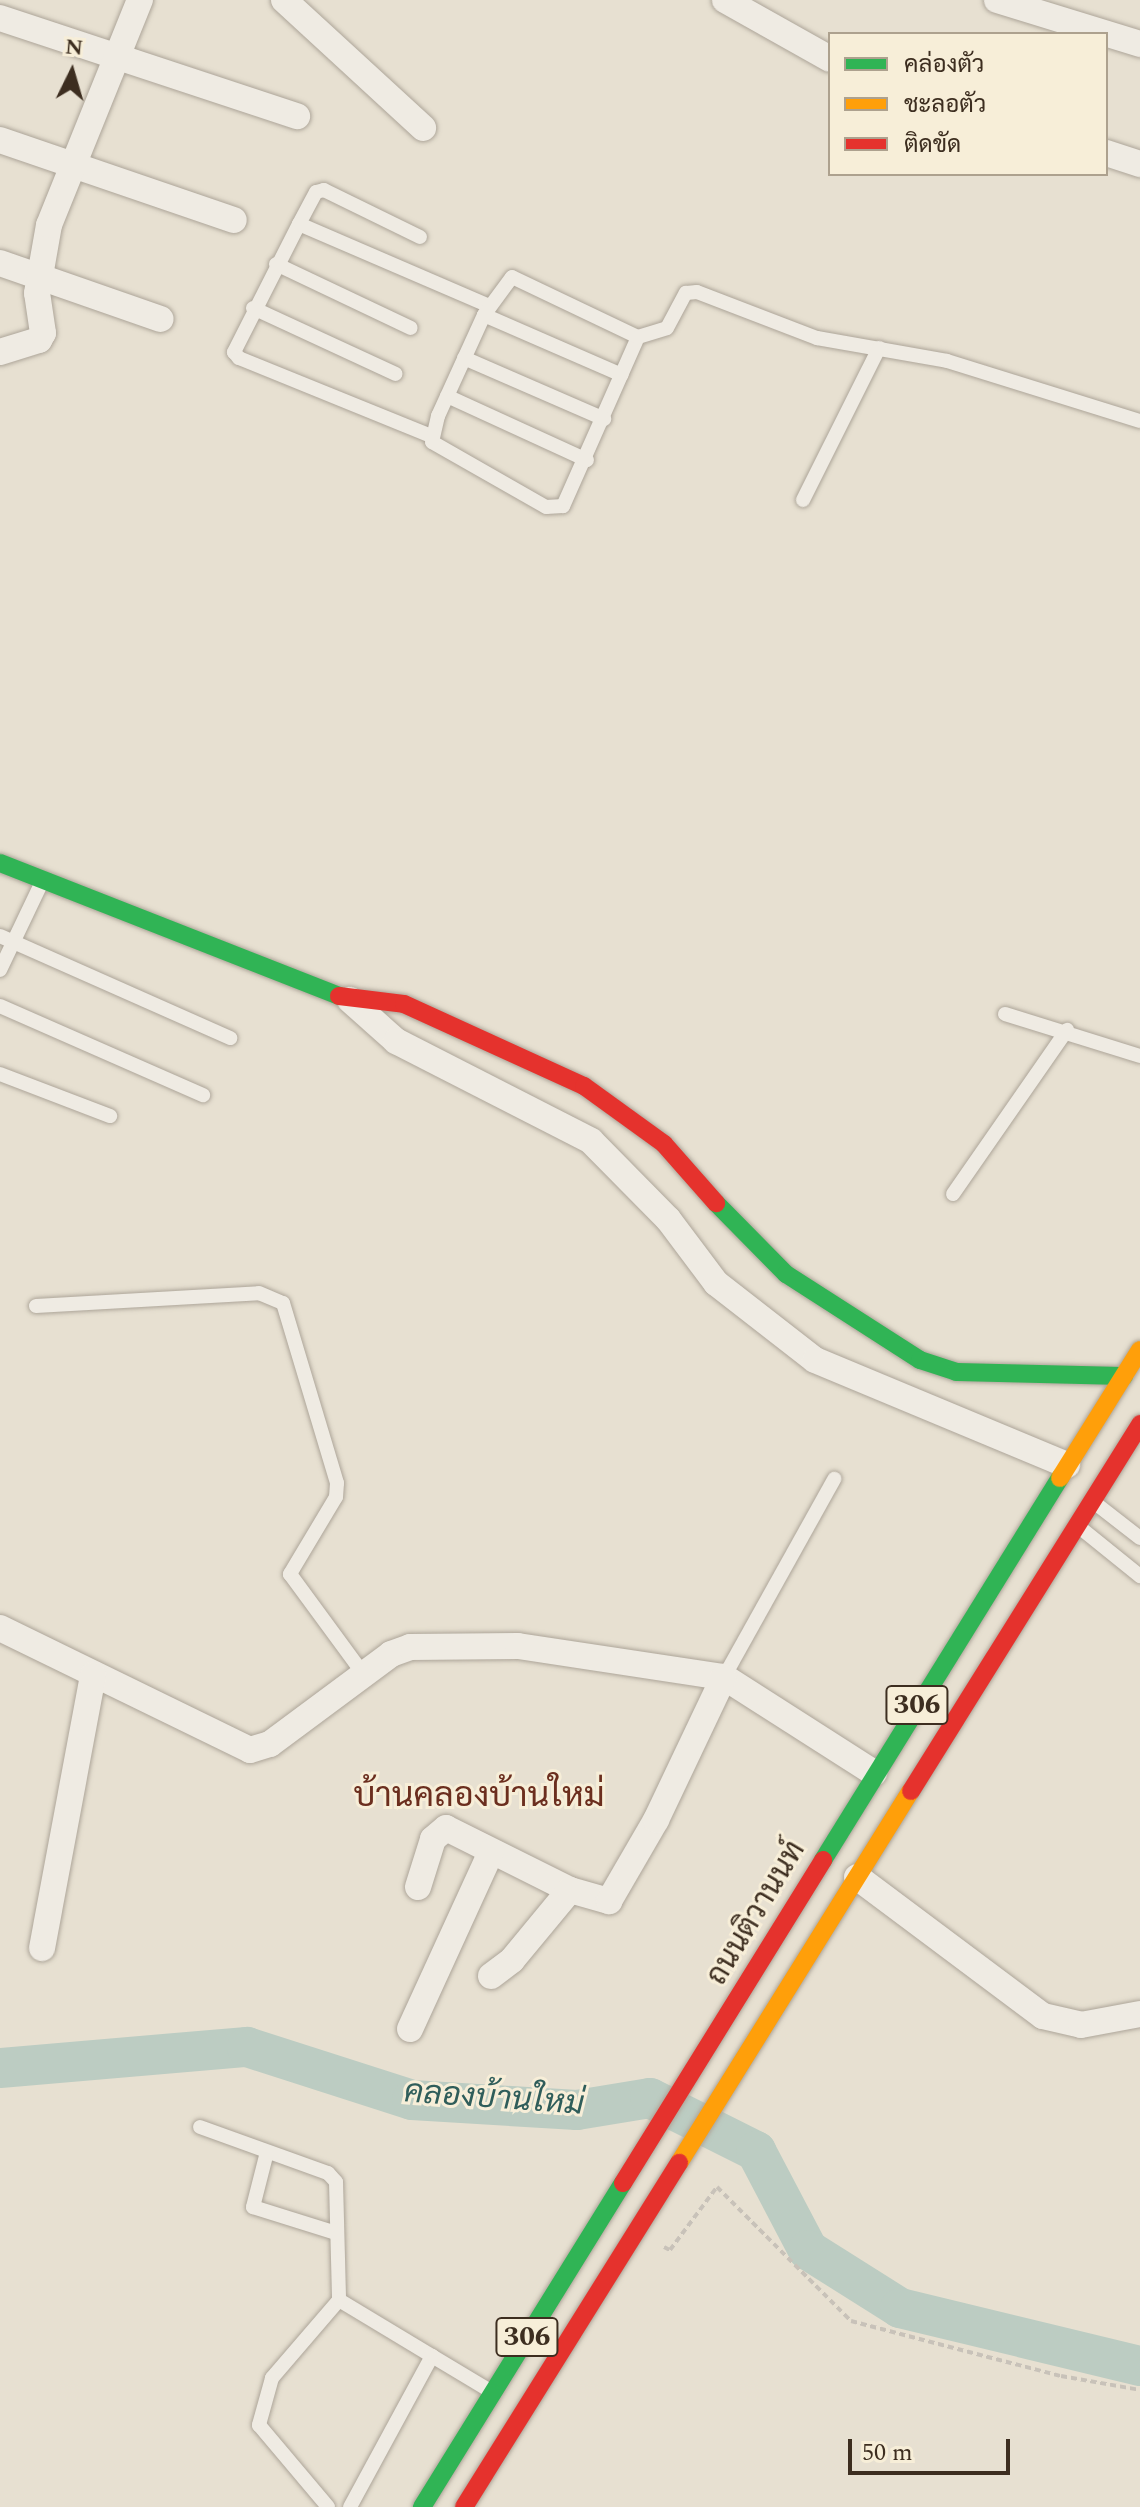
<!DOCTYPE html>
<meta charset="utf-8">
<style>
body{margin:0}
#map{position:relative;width:1140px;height:2507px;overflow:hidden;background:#e7e0d1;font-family:Spectral,Sarabun,serif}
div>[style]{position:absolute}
.river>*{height:40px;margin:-20px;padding:0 20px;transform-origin:20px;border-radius:20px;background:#bcccc2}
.path>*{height:4px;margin-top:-2px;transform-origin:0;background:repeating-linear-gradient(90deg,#c8c2b9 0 6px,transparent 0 10px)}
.roads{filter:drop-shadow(0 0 2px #ada599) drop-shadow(0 0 2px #ada599)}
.lane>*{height:14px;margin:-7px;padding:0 7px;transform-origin:7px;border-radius:7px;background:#efebe3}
.street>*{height:26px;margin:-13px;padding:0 13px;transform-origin:13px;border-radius:13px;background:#efebe3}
.fast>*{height:18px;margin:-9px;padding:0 9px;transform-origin:9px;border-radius:9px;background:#30b455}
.slow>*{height:18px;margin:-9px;padding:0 9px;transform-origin:9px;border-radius:9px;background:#ff9f0a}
.jam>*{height:18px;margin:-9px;padding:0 9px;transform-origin:9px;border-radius:9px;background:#e5322d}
span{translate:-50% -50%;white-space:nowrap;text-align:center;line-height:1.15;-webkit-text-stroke:6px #f7eed8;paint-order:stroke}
.shield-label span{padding:2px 6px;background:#f7eed8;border:2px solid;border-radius:6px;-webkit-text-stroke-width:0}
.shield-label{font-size:28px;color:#3d2e20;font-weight:700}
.street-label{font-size:30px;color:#3d2e20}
.water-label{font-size:32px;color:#2f5d5a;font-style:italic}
.quarter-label{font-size:34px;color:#6b2e1e}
.legend{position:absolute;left:828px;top:32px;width:280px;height:144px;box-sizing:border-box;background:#f7eed8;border:2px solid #ada18e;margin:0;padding:10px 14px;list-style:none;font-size:24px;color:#3d2e20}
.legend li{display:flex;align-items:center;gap:16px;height:40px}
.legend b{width:40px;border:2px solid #ada18e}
.north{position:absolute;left:32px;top:32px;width:80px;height:80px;-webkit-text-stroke:6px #f7eed8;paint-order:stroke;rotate:5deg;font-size:22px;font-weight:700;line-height:32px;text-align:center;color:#3d2e20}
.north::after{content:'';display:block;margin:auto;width:28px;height:36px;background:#3d2e20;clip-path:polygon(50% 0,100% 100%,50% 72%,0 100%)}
.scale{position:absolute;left:848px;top:2439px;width:162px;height:36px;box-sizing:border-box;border:4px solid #3d2e20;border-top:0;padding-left:10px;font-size:24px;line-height:28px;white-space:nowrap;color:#3d2e20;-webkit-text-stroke:6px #f7eed8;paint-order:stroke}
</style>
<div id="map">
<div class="river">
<i style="left:0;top:2068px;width:248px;rotate:-4.9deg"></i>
<i style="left:247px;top:2047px;width:173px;rotate:17.8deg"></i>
<i style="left:412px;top:2100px;width:165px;rotate:3.5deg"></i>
<i style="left:577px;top:2110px;width:74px;rotate:-9.3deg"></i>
<i style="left:650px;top:2098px;width:119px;rotate:26.6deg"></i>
<i style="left:756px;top:2151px;width:112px;rotate:62.3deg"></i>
<i style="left:808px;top:2250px;width:109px;rotate:32.2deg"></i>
<i style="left:900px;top:2308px;width:247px;rotate:13.6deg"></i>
</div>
<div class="path">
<i style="left:664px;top:2247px;width:7px;rotate:27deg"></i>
<i style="left:670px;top:2250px;width:79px;rotate:-53.3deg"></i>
<i style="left:717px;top:2187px;width:190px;rotate:45deg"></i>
<i style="left:851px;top:2321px;width:217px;rotate:14.7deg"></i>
<i style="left:1061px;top:2376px;width:80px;rotate:10deg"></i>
</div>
<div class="roads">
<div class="lane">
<i style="left:299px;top:224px;width:144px;rotate:116.9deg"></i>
<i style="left:234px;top:352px;width:8px;rotate:50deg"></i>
<i style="left:239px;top:358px;width:207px;rotate:22.1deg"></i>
<i style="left:420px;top:237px;width:107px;rotate:-153.9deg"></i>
<i style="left:324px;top:190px;width:8px;rotate:166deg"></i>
<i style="left:316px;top:192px;width:36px;rotate:118deg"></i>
<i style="left:299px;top:224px;width:207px;rotate:23.3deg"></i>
<i style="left:276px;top:264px;width:149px;rotate:25.4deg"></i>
<i style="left:253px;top:308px;width:157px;rotate:24.8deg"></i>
<i style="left:484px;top:315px;width:150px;rotate:23.5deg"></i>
<i style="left:638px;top:337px;width:185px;rotate:113.9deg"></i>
<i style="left:563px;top:506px;width:17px;rotate:177deg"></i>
<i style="left:546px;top:507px;width:131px;rotate:-150.3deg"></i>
<i style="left:432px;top:442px;width:27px;rotate:-77deg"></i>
<i style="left:438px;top:416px;width:111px;rotate:-65.5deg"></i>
<i style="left:484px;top:315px;width:47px;rotate:-53.6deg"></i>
<i style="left:512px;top:277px;width:140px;rotate:25.5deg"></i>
<i style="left:638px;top:337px;width:30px;rotate:-17deg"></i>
<i style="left:667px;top:328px;width:40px;rotate:-62deg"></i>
<i style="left:686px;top:293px;width:11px;rotate:-5deg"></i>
<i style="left:697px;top:292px;width:129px;rotate:21deg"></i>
<i style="left:817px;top:338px;width:132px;rotate:10deg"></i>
<i style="left:947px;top:361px;width:202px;rotate:17.3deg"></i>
<i style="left:464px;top:358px;width:153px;rotate:23.5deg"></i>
<i style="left:447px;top:396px;width:154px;rotate:24.6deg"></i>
<i style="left:803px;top:500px;width:170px;rotate:-63.4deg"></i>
<i style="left:0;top:936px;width:252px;rotate:23.9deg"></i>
<i style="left:0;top:970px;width:98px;rotate:-64.5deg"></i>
<i style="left:0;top:1006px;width:222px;rotate:23.7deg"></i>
<i style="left:1005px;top:1014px;width:141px;rotate:17.3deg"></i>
<i style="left:0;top:1074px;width:118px;rotate:20.9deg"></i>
<i style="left:953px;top:1194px;width:200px;rotate:-55.2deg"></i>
<i style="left:36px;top:1306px;width:223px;rotate:-3.3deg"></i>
<i style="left:259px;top:1293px;width:26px;rotate:23deg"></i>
<i style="left:283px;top:1303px;width:188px;rotate:73.3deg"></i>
<i style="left:337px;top:1483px;width:14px;rotate:94deg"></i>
<i style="left:336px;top:1497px;width:90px;rotate:120.9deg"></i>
<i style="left:290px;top:1574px;width:122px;rotate:53.7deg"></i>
<i style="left:1095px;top:1503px;width:57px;rotate:37.9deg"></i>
<i style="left:1078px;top:1526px;width:80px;rotate:38.9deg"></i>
<i style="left:724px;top:1677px;width:227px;rotate:-60.9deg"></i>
<i style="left:200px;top:2127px;width:136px;rotate:19.8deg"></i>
<i style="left:328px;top:2173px;width:12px;rotate:48deg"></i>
<i style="left:336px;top:2182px;width:118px;rotate:88.5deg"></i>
<i style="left:339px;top:2300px;width:103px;rotate:130.7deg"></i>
<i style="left:272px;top:2378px;width:49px;rotate:105.5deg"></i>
<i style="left:259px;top:2425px;width:107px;rotate:49.9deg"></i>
<i style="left:267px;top:2152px;width:57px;rotate:104.3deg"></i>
<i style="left:253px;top:2207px;width:87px;rotate:17.4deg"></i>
<i style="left:339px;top:2300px;width:109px;rotate:31.1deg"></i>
<i style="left:350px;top:2507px;width:172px;rotate:-61.5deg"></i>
<i style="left:432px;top:2356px;width:70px;rotate:31deg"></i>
</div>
<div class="street">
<i style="left:284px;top:0;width:189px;rotate:42.6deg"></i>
<i style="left:725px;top:0;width:120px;rotate:29.3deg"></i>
<i style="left:997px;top:0;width:150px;rotate:17.1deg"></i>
<i style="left:0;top:18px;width:313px;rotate:18.3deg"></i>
<i style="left:0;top:140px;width:247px;rotate:18.9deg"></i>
<i style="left:1106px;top:153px;width:36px;rotate:18deg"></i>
<i style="left:0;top:263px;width:170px;rotate:19.2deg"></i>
<i style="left:0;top:352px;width:41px;rotate:-17.1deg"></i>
<i style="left:39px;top:340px;width:8px;rotate:-60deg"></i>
<i style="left:43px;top:333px;width:40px;rotate:-98.5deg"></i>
<i style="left:37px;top:293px;width:69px;rotate:-80deg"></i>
<i style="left:49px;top:225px;width:243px;rotate:-68deg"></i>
<i style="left:350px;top:1000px;width:62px;rotate:41.7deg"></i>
<i style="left:396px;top:1041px;width:219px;rotate:27.1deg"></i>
<i style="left:591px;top:1141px;width:110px;rotate:45.4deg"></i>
<i style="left:668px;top:1219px;width:80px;rotate:53.1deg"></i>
<i style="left:716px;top:1283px;width:125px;rotate:37.9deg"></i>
<i style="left:815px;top:1360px;width:273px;rotate:22.6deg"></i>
<i style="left:0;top:1628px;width:278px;rotate:26deg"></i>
<i style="left:250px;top:1750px;width:21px;rotate:-17deg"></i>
<i style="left:270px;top:1744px;width:151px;rotate:-36.6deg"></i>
<i style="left:391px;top:1654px;width:20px;rotate:-20deg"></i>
<i style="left:410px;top:1647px;width:108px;rotate:-0.5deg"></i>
<i style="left:518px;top:1646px;width:208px;rotate:8.6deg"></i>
<i style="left:724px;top:1677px;width:178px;rotate:32.6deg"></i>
<i style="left:857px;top:1877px;width:232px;rotate:36.8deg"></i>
<i style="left:1043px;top:2016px;width:39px;rotate:13deg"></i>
<i style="left:1081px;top:2025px;width:60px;rotate:-10.6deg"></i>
<i style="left:418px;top:1887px;width:50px;rotate:-72.6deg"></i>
<i style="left:433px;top:1839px;width:17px;rotate:-40deg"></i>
<i style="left:446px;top:1828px;width:139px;rotate:26.6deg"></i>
<i style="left:42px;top:1948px;width:278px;rotate:-79.4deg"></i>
<i style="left:491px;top:1976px;width:26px;rotate:-37deg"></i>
<i style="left:512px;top:1960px;width:91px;rotate:-50.4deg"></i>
<i style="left:570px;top:1890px;width:41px;rotate:15.8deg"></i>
<i style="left:609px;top:1901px;width:94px;rotate:-59.9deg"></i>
<i style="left:656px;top:1820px;width:158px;rotate:-64.6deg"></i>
<i style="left:410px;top:2029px;width:195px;rotate:-65.4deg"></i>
</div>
<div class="fast">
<i style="left:0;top:863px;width:364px;rotate:21.4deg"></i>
<i style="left:716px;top:1203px;width:100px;rotate:45.4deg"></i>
<i style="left:786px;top:1274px;width:159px;rotate:32.7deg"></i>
<i style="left:920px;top:1360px;width:38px;rotate:18deg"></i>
<i style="left:956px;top:1372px;width:168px;rotate:1.4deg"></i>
<i style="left:823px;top:1860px;width:450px;rotate:-58.2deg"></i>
<i style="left:422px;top:2507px;width:381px;rotate:-58.2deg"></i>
</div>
<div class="slow">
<i style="left:1060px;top:1478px;width:151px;rotate:-58deg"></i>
<i style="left:679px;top:2163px;width:438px;rotate:-58.1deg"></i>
</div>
<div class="jam">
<i style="left:339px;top:996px;width:65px;rotate:7deg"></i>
<i style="left:404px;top:1004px;width:198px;rotate:24.5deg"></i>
<i style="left:584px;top:1086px;width:99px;rotate:35.9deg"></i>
<i style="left:664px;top:1144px;width:79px;rotate:48.6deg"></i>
<i style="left:911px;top:1791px;width:433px;rotate:-58deg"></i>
<i style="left:623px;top:2183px;width:380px;rotate:-58.2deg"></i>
<i style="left:464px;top:2507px;width:406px;rotate:-58deg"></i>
</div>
</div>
<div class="shield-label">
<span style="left:917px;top:1705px">306</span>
<span style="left:527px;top:2337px">306</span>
</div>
<div class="street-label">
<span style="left:756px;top:1913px;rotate:-59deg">ถนนติวานนท์</span>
</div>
<div class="water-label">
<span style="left:494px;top:2099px;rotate:4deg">คลองบ้านใหม่</span>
</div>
<div class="quarter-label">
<span style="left:479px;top:1797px">บ้านคลองบ้านใหม่</span>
</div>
<ul class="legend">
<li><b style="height:10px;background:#30b455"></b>คล่องตัว</li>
<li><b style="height:10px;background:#ff9f0a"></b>ชะลอตัว</li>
<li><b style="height:10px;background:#e5322d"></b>ติดขัด</li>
</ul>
<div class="north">N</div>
<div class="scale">50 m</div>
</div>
